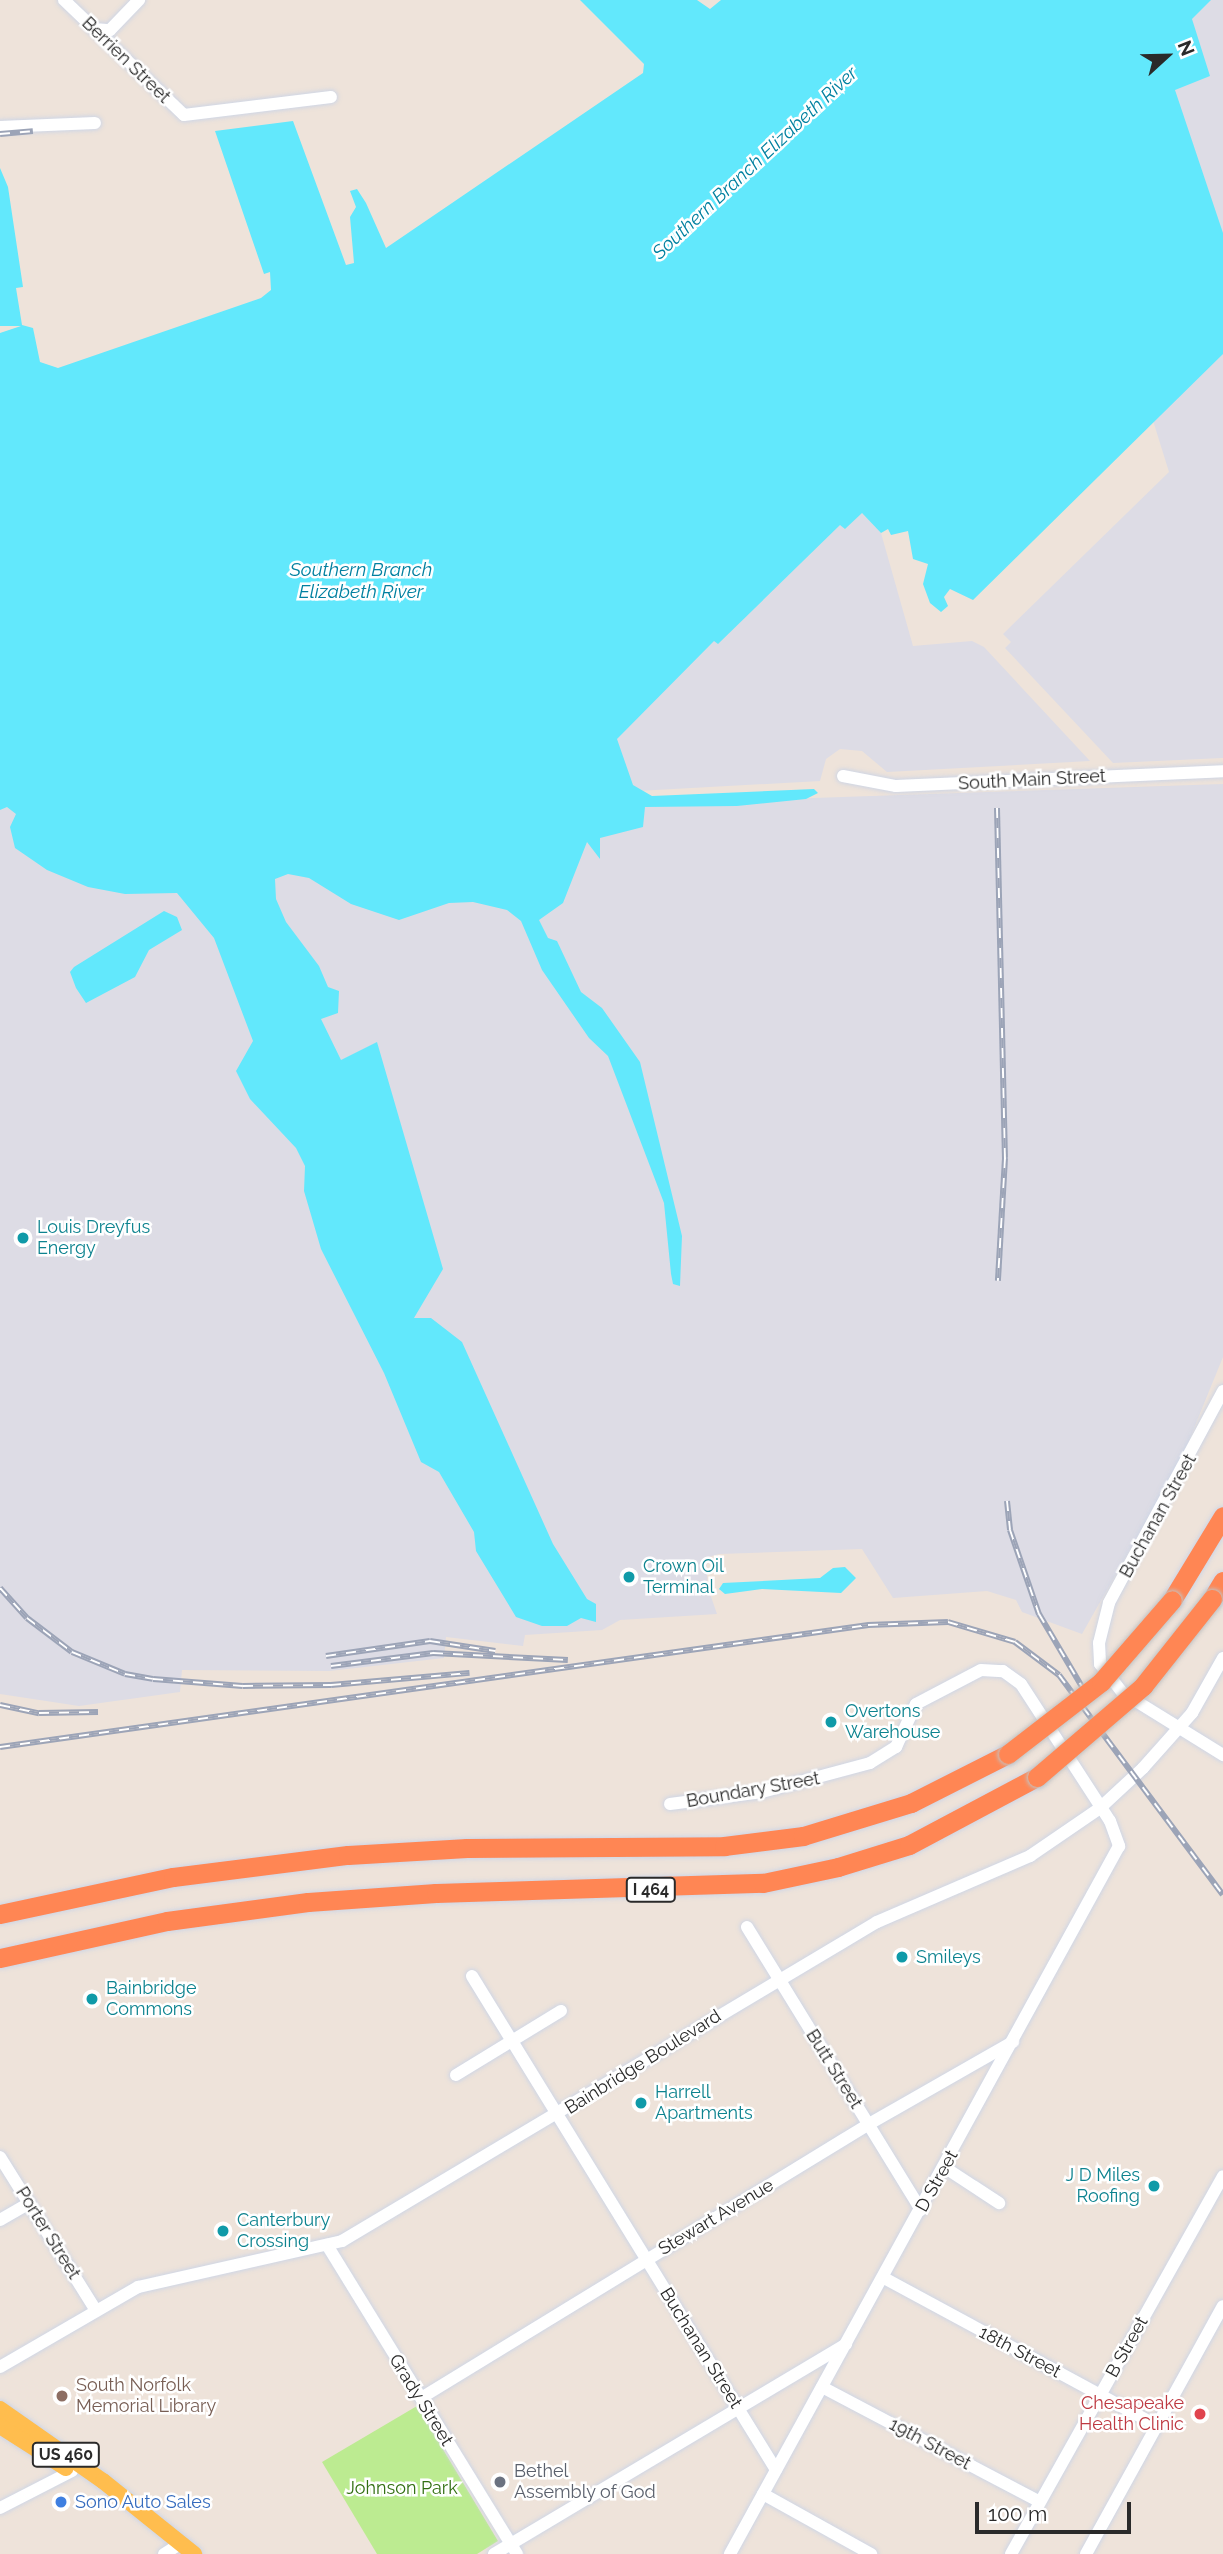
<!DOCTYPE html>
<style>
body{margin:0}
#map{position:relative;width:1223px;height:2554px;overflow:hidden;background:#eee3da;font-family:Raleway,sans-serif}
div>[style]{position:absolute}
.industrial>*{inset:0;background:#dddce5}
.green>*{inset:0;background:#bceb91}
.water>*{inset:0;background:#62e8fc}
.roads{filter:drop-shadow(0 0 2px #cfd6e5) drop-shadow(0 0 2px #cfd6e5)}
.minor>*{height:12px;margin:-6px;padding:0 6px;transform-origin:6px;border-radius:6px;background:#fff}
.major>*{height:16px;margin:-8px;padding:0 8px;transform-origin:8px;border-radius:8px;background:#ffbd4e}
.highway>*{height:19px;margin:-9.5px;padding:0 9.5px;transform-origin:9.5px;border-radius:9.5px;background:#ff8654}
.rail>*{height:6px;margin-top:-3px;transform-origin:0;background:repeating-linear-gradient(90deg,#fff 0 10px,#9ca4b7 0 20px);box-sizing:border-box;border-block:2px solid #9ca4b7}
.bridges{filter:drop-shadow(0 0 2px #c3c3c3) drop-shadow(0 0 2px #c3c3c3)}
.highway-bridge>*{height:19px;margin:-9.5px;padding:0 9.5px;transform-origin:9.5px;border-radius:9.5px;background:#ff8654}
.dots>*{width:19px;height:19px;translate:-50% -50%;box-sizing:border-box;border:4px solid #fff;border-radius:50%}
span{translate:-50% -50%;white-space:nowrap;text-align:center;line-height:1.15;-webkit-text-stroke:5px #fff;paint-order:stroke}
.shield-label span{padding:2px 5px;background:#fff;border:2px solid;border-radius:5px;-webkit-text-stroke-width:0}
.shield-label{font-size:16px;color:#2a2a2a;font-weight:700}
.street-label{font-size:18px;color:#2a2a2a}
.culture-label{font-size:18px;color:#0d838f}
.left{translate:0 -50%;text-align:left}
.right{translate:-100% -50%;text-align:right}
.education-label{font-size:18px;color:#785e54}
.health-label{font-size:18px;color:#be3a42}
.worship-label{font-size:18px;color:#5b616d}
.park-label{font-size:18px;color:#326f12}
.shop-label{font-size:18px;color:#366cbe}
.water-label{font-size:19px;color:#0180a0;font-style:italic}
.north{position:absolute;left:1132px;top:21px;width:70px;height:70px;-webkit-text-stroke:5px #fff;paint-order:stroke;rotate:68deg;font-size:19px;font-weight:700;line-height:28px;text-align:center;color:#2a2a2a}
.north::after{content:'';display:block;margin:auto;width:24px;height:32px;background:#2a2a2a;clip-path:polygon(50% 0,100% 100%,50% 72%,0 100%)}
.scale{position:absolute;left:975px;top:2502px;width:156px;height:32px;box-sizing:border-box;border:4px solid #2a2a2a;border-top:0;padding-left:9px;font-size:21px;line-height:24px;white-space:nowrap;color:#2a2a2a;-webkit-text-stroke:5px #fff;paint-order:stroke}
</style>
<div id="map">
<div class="industrial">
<i style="clip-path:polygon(1151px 0,1223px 0,1223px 758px,1113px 763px,1005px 648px,1011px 642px,1003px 634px,1169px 472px,1114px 295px)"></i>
<i style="clip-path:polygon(825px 474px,881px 533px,913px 646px,972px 641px,984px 647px,1090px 761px,887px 772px,862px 751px,840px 749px,826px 759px,820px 781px,637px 791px,637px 804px,1223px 784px,1223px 1357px,1183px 1455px,1082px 1634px,1022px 1612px,1016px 1600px,987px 1591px,893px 1598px,862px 1549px,719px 1554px,706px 1558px,708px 1588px,717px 1614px,620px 1620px,602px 1630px,525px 1635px,523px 1646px,446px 1637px,444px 1658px,329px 1671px,182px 1670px,180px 1692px,79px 1706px,0 1694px,0 738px)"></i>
</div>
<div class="green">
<i style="clip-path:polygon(417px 2406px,498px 2541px,477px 2554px,377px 2554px,322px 2462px)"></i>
</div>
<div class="water">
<i style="clip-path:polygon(580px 0,697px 0,710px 9px,721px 0,1211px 0,1192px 19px,1210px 76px,1175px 90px,1223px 233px,1223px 354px,973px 600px,950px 589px,944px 597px,948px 606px,941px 612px,930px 603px,923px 584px,928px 564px,913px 559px,908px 531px,891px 535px,888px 529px,881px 533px,862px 513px,845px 529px,840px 525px,718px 644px,714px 641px,617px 739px,633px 785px,652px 796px,814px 789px,818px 793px,806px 799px,737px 806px,645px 807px,643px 827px,600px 838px,600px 859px,587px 842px,563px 903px,539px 920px,548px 938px,557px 941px,581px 992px,602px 1008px,640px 1062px,682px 1236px,680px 1286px,673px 1284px,671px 1274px,664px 1203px,608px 1056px,589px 1038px,542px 970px,521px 921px,507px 910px,473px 902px,449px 903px,399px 920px,351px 904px,309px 878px,288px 874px,275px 879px,276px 899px,286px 922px,319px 966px,328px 987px,339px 991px,338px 1013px,321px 1019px,341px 1060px,377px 1042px,443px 1269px,414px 1318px,431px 1318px,462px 1342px,553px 1544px,587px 1599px,596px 1604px,596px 1622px,581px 1618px,567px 1626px,542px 1626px,516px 1617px,476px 1551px,474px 1532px,439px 1472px,421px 1462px,384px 1373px,321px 1249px,304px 1191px,305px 1166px,296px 1148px,250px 1099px,236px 1071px,253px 1041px,214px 938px,177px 893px,125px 894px,88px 887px,47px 870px,15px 848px,10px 827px,16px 814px,7px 807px,0 810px,0 333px,21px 326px,0 326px,0 168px,8px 187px,23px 287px,16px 288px,22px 325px,33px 328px,40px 362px,58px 368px,261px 298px,271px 290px,270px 272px,264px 274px,215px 131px,293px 121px,346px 265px,354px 263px,350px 217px,356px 207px,350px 191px,357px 189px,366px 203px,386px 248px,643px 73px,644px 64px)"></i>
<i style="clip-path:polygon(164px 911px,177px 917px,182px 930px,149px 950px,135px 977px,86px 1003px,76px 988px,70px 972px,74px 967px)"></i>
<i style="clip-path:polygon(845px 1567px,856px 1578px,841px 1593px,762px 1589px,725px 1594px,719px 1589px,723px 1583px,820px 1578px,833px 1568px)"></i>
</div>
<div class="roads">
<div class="minor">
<i style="left:64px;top:0;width:166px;rotate:43.8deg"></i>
<i style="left:184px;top:115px;width:148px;rotate:-7deg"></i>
<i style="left:94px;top:29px;width:16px;rotate:4deg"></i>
<i style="left:110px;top:30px;width:42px;rotate:-46deg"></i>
<i style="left:0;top:127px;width:95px;rotate:-2.4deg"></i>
<i style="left:843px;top:776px;width:54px;rotate:10.7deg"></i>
<i style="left:896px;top:786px;width:327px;rotate:-2.6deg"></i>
<i style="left:1223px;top:1391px;width:241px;rotate:118.3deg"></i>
<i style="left:1109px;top:1603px;width:41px;rotate:104deg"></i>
<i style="left:1099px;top:1643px;width:21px;rotate:87deg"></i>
<i style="left:1100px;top:1664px;width:37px;rotate:52deg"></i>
<i style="left:1123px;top:1693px;width:118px;rotate:31.8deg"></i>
<i style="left:670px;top:1804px;width:93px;rotate:-7.4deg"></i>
<i style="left:762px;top:1792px;width:112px;rotate:-15deg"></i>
<i style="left:870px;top:1763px;width:31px;rotate:-32deg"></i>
<i style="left:896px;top:1747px;width:47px;rotate:-65.1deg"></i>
<i style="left:916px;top:1704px;width:73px;rotate:-27.6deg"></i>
<i style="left:981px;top:1670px;width:22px;rotate:3deg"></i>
<i style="left:1003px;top:1671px;width:22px;rotate:36deg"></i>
<i style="left:1021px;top:1684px;width:163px;rotate:57deg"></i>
<i style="left:1110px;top:1821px;width:27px;rotate:70deg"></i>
<i style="left:1119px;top:1846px;width:808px;rotate:118.79deg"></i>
<i style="left:747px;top:1927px;width:332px;rotate:58.4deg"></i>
<i style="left:472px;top:1976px;width:580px;rotate:58.39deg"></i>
<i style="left:456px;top:2075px;width:123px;rotate:-31.4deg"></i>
<i style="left:0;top:2157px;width:179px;rotate:58deg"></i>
<i style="left:944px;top:2167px;width:66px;rotate:33.2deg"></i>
<i style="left:0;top:2220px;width:34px;rotate:-30deg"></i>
<i style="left:327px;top:2245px;width:363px;rotate:58.4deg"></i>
<i style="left:884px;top:2278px;width:309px;rotate:28.4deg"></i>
<i style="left:0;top:2367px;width:160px;rotate:-30.1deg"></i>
<i style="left:138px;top:2287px;width:209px;rotate:-12.7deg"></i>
<i style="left:342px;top:2241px;width:623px;rotate:-30.81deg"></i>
<i style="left:877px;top:1922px;width:167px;rotate:-23.3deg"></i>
<i style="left:1030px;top:1856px;width:85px;rotate:-34.4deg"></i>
<i style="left:1100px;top:1808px;width:59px;rotate:-42.9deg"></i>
<i style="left:1143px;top:1768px;width:74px;rotate:-48.3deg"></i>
<i style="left:1192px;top:1713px;width:63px;rotate:-60.6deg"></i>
<i style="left:822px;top:2387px;width:244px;rotate:27.8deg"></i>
<i style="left:421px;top:2398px;width:525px;rotate:-31.45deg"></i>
<i style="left:869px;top:2124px;width:166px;rotate:-29.7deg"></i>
<i style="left:763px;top:2494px;width:124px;rotate:29.1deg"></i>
<i style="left:0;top:2508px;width:81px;rotate:-27.2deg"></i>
<i style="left:164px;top:2554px;width:19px;rotate:-32deg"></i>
<i style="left:494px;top:2554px;width:410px;rotate:-30.8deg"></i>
<i style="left:1011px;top:2554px;width:433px;rotate:-60.7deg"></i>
<i style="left:1086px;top:2554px;width:283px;rotate:-61.1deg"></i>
</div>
<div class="major">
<i style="left:0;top:2409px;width:126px;rotate:35deg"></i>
<i style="left:103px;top:2481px;width:117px;rotate:38.7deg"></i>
<i style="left:0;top:2426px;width:78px;rotate:32.5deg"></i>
</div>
<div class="highway">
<i style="left:1212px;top:1599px;width:21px;rotate:-59deg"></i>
<i style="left:1172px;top:1600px;width:98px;rotate:-58.7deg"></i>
<i style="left:0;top:1914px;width:177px;rotate:-12.1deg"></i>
<i style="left:173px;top:1877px;width:176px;rotate:-7.2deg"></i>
<i style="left:348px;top:1855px;width:119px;rotate:-3.4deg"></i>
<i style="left:467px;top:1848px;width:257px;rotate:-0.4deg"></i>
<i style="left:724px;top:1846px;width:80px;rotate:-7.2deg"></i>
<i style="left:803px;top:1836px;width:113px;rotate:-17deg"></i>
<i style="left:911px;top:1803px;width:109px;rotate:-26.8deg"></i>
<i style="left:0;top:1958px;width:171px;rotate:-12.5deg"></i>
<i style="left:167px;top:1921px;width:142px;rotate:-7.7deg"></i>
<i style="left:308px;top:1902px;width:128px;rotate:-4deg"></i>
<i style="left:436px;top:1893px;width:327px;rotate:-1.8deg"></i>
<i style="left:763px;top:1883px;width:77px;rotate:-12deg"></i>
<i style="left:838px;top:1867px;width:74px;rotate:-17.2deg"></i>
<i style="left:909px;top:1845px;width:145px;rotate:-28deg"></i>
</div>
</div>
<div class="rail">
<i style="left:0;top:134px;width:33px;rotate:-5deg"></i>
<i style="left:997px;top:808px;width:350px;rotate:88.7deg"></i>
<i style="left:1005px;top:1158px;width:123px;rotate:93.3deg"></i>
<i style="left:1007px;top:1501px;width:29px;rotate:84deg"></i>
<i style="left:1010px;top:1530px;width:89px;rotate:71deg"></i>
<i style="left:1039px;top:1614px;width:88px;rotate:59.4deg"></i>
<i style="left:0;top:1588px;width:40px;rotate:48deg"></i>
<i style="left:27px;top:1618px;width:56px;rotate:37.1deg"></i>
<i style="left:72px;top:1652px;width:57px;rotate:22.5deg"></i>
<i style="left:125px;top:1674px;width:28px;rotate:10deg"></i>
<i style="left:153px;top:1679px;width:90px;rotate:4.4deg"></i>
<i style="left:243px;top:1686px;width:88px;rotate:-0.7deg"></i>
<i style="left:331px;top:1685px;width:139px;rotate:-5deg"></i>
<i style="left:326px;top:1656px;width:105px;rotate:-8.2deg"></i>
<i style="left:430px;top:1641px;width:66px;rotate:8.7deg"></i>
<i style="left:331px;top:1666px;width:103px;rotate:-7.3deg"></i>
<i style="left:433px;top:1653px;width:135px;rotate:3deg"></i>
<i style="left:0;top:1705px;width:40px;rotate:12deg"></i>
<i style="left:39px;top:1713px;width:59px;rotate:-1deg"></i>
<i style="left:0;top:1747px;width:877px;rotate:-8deg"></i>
<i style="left:868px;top:1625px;width:80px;rotate:-2.1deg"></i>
<i style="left:948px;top:1622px;width:70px;rotate:16.6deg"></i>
<i style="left:1015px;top:1642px;width:55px;rotate:36.9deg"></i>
<i style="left:1059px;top:1675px;width:274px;rotate:53.3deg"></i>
</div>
<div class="bridges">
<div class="highway-bridge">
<i style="left:1008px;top:1754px;width:118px;rotate:-37.7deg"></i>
<i style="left:1101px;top:1682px;width:108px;rotate:-49.1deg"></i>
<i style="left:1037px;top:1777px;width:140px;rotate:-40.6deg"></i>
<i style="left:1143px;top:1686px;width:111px;rotate:-51.6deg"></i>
</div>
</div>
<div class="dots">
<i style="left:23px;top:1238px;background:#0f9aa8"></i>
<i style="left:629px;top:1577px;background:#0f9aa8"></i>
<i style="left:831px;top:1722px;background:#0f9aa8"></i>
<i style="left:902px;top:1957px;background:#0f9aa8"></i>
<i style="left:92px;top:1999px;background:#0f9aa8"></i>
<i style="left:641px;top:2103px;background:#0f9aa8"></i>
<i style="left:1154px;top:2186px;background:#0f9aa8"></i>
<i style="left:223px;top:2231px;background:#0f9aa8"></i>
<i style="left:62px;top:2396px;background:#8d6e63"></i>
<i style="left:1200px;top:2414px;background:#e0444e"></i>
<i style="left:500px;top:2482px;background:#6b7280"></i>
<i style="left:61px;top:2502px;background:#3f7fe0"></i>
</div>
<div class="shield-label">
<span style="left:651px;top:1890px">I 464</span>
<span style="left:66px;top:2455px">US 460</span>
</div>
<div class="street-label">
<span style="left:126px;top:60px;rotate:44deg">Berrien Street</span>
<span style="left:1032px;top:780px;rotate:-3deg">South Main Street</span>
<span style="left:1158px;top:1516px;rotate:-61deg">Buchanan Street</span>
<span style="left:753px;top:1790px;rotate:-10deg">Boundary Street</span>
<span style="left:643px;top:2062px;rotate:-32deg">Bainbridge Boulevard</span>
<span style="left:834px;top:2069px;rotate:58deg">Butt Street</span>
<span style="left:937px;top:2181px;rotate:-61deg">D Street</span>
<span style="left:716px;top:2217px;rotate:-31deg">Stewart Avenue</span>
<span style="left:48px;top:2233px;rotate:58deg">Porter Street</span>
<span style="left:1127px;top:2347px;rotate:-61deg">B Street</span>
<span style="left:701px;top:2348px;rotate:58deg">Buchanan Street</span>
<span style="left:1020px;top:2352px;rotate:28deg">18th Street</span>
<span style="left:421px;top:2400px;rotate:58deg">Grady Street</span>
<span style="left:930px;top:2444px;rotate:28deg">19th Street</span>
</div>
<div class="culture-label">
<span class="left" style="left:37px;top:1238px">Louis Dreyfus<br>Energy</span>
<span class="left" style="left:643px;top:1577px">Crown Oil<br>Terminal</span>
<span class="left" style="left:845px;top:1722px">Overtons<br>Warehouse</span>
<span class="left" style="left:916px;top:1957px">Smileys</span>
<span class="left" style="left:106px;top:1999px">Bainbridge<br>Commons</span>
<span class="left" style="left:655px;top:2103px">Harrell<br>Apartments</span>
<span class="right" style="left:1140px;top:2186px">J D Miles<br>Roofing</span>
<span class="left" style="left:237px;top:2231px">Canterbury<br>Crossing</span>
</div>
<div class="education-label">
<span class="left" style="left:76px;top:2396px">South Norfolk<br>Memorial Library</span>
</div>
<div class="health-label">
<span class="right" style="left:1184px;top:2414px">Chesapeake<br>Health Clinic</span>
</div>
<div class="worship-label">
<span class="left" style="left:514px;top:2482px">Bethel<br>Assembly of God</span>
</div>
<div class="park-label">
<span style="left:402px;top:2488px">Johnson Park</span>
</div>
<div class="shop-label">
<span class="left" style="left:75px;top:2502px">Sono Auto Sales</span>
</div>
<div class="water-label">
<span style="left:755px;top:163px;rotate:-43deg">Southern Branch Elizabeth River</span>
<span style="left:361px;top:581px">Southern Branch<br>Elizabeth River</span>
</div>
<div class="north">N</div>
<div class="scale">100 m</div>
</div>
